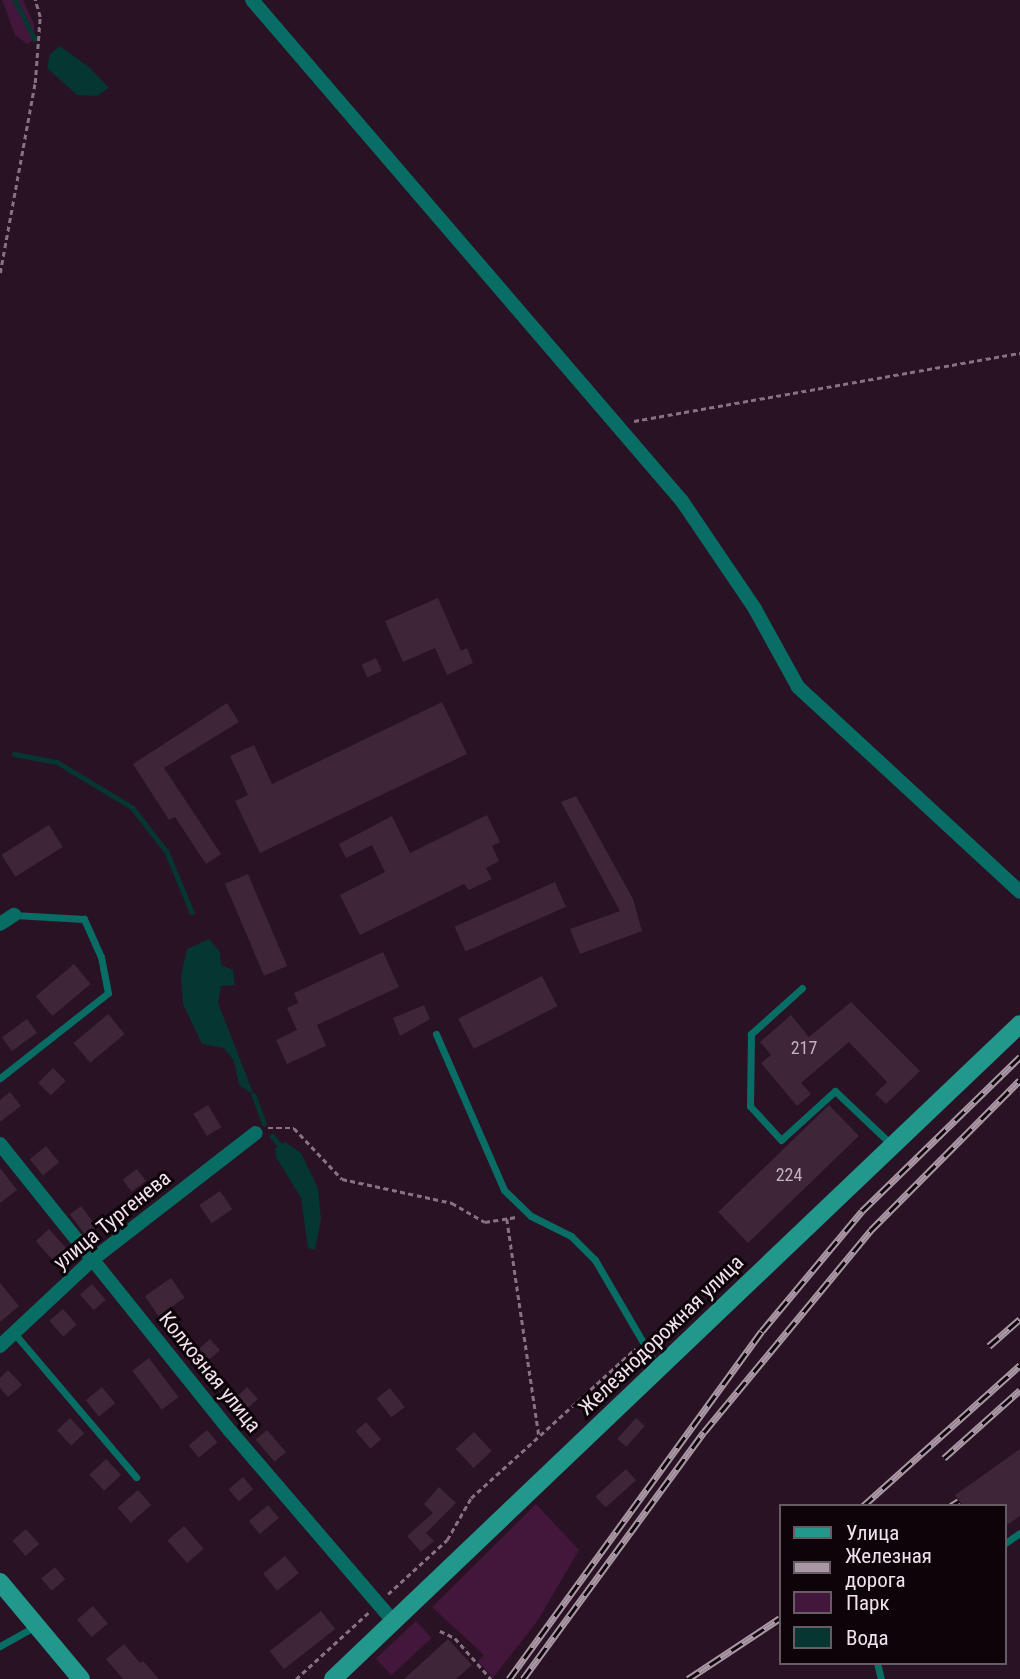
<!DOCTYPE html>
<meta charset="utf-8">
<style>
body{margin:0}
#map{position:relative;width:1020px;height:1679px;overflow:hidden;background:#291224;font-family:"Roboto Condensed",sans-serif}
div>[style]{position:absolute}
.green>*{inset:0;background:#43163b;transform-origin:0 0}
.water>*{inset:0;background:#053631}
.stream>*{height:4.5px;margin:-2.25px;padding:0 2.25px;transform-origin:2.25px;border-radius:2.25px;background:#053631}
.building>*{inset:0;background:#3e2538;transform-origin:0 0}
.path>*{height:2.5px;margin-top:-1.25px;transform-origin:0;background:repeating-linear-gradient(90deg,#867281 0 5px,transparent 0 8.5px)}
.lane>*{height:7px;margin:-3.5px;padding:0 3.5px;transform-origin:3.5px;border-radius:3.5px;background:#086d64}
.street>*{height:14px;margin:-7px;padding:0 7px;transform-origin:7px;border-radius:7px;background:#086d64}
.secondary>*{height:18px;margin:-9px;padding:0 9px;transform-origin:9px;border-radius:9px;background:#22988c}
.rail>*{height:7px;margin-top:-3.5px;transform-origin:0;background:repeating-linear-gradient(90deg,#0c0409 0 13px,#a997a4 0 26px);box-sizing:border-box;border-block:2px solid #a997a4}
span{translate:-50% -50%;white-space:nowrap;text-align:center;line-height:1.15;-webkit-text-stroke:6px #0c0409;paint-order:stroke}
.number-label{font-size:18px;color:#c4b2bf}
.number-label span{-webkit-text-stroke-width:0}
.street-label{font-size:21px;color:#f1e1ec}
.legend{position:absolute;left:779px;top:1504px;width:228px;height:161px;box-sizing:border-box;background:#0c0409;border:2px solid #685c64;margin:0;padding:9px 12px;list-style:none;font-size:21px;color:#f1e1ec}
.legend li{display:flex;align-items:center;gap:14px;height:35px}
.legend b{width:35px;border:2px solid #685c64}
</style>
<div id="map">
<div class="green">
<i style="clip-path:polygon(2px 0,23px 0,34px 24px,35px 39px,27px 44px,15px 35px)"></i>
<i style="clip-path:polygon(536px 1504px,579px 1550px,538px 1620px,493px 1678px,478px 1661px,484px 1655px,432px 1607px)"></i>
<i style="left:416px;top:1621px;width:23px;height:55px;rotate:47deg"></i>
</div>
<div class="water">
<i style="clip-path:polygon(60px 46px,89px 67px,109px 88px,97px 96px,77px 95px,47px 68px,50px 54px)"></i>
<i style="clip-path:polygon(209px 939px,220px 952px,221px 965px,233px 970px,235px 985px,221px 986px,218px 1003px,254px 1095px,239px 1085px,234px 1061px,224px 1048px,202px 1044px,183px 1004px,181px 975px,187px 949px)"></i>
<i style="clip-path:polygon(285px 1142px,301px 1153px,318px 1188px,321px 1219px,315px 1250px,308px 1248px,301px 1198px,276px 1157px,275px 1148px)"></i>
</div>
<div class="stream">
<i style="left:15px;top:0;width:44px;rotate:62.9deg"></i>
<i style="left:14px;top:754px;width:44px;rotate:10.5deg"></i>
<i style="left:57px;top:762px;width:87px;rotate:31deg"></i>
<i style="left:132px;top:807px;width:57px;rotate:52.1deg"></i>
<i style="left:167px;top:852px;width:65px;rotate:67.4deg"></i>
<i style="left:254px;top:1095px;width:30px;rotate:70deg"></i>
<i style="left:272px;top:1136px;width:12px;rotate:48deg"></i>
</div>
<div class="building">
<i style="clip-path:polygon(438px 598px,461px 651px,467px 648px,473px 663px,447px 675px,435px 648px,403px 662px,385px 621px)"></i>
<i style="left:376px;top:658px;width:14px;height:16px;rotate:65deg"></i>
<i style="clip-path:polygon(442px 702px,467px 754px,260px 853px,235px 801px,248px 795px,230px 756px,254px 745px,272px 784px)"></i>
<i style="clip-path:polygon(227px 703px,239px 722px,164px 768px,221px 854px,206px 864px,175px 817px,169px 820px,133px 764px)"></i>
<i style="clip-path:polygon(576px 796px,633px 899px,642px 931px,580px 954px,570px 929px,620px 911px,561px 802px)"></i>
<i style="clip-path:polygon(487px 815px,500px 842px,492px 846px,499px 861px,486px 868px,492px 879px,469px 890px,464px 884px,360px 935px,340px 895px,385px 872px,372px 845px,346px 858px,339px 844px,392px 816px,410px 853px)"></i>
<i style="left:49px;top:825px;width:26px;height:56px;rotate:58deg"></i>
<i style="left:248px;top:874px;width:100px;height:25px;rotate:67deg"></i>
<i style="left:555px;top:882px;width:27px;height:110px;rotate:66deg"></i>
<i style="clip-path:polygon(383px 952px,399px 987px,317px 1025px,326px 1046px,287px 1064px,276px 1040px,297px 1030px,287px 1008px,298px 1003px,294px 993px)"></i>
<i style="left:74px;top:964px;width:26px;height:50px;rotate:50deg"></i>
<i style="left:542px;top:976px;width:34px;height:94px;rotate:63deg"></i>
<i style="clip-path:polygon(851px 1002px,920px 1071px,886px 1104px,875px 1094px,887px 1082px,849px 1042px,801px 1083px,811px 1094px,797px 1106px,761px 1063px,771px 1055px,760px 1042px,791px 1015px,809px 1037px)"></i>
<i style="clip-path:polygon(424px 1005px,430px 1019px,400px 1036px,393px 1018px)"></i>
<i style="left:108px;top:1014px;width:26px;height:45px;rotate:50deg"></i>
<i style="left:27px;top:1019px;width:17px;height:31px;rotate:54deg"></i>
<i style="left:53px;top:1068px;width:18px;height:21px;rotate:45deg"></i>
<i style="clip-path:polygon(10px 1092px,21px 1106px,0 1122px,0 1100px)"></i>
<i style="left:208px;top:1105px;width:26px;height:17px;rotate:59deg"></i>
<i style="left:829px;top:1105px;width:43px;height:154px;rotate:46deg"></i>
<i style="left:46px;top:1146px;width:21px;height:21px;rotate:51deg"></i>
<i style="clip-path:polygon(0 1168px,17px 1190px,0 1203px)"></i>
<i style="left:137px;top:1169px;width:15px;height:18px;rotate:53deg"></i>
<i style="left:220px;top:1191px;width:22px;height:25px;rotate:56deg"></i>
<i style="left:81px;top:1206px;width:26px;height:14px;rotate:53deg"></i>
<i style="left:49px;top:1229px;width:28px;height:18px;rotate:48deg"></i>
<i style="left:171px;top:1278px;width:24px;height:32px;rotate:55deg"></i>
<i style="clip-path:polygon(0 1283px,19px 1306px,0 1322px)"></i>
<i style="left:92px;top:1284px;width:21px;height:16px;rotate:49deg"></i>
<i style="left:63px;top:1309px;width:21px;height:18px;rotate:49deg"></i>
<i style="left:210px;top:1339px;width:15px;height:19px;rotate:48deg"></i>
<i style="left:149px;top:1358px;width:49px;height:21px;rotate:53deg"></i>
<i style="clip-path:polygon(8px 1370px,22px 1385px,8px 1397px,0 1388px,0 1378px)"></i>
<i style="left:102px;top:1387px;width:21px;height:21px;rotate:51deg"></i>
<i style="left:247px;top:1387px;width:16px;height:28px;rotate:47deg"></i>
<i style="left:390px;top:1388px;width:24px;height:17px;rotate:52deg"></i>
<i style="left:70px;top:1418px;width:21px;height:18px;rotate:47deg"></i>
<i style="left:636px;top:1418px;width:12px;height:28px;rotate:42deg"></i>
<i style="left:366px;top:1422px;width:23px;height:14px;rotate:49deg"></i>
<i style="left:207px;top:1430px;width:16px;height:24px;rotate:50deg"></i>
<i style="left:267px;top:1430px;width:29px;height:15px;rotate:49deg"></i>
<i style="left:474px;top:1432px;width:26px;height:25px;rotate:47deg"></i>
<i style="clip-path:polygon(1020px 1449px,1020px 1516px,1004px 1527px,1004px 1506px,963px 1506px,955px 1495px)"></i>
<i style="left:106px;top:1459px;width:22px;height:23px;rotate:47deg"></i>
<i style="left:626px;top:1469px;width:15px;height:41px;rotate:48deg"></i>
<i style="left:243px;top:1477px;width:16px;height:19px;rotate:50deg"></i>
<i style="clip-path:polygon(439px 1487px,456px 1503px,426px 1533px,434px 1541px,421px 1552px,407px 1536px,433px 1513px,424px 1504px)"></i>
<i style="left:138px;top:1490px;width:20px;height:27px;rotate:49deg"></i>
<i style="left:268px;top:1505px;width:17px;height:25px;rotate:50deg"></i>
<i style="left:184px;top:1526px;width:30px;height:22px;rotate:49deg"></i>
<i style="left:26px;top:1529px;width:20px;height:18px;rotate:49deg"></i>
<i style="left:285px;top:1556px;width:22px;height:28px;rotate:51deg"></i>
<i style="left:55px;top:1567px;width:16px;height:18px;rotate:50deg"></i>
<i style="left:93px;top:1606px;width:23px;height:21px;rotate:50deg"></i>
<i style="left:321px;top:1611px;width:23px;height:65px;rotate:52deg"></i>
<i style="clip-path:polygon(448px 1639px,472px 1665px,456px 1679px,404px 1679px)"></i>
<i style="clip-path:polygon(124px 1644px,140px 1663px,143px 1661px,159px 1679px,123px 1679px,106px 1659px)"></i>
</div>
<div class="path">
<i style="left:0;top:273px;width:193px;rotate:-79.6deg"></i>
<i style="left:35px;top:83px;width:66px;rotate:-85.7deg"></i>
<i style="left:40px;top:17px;width:18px;rotate:-106deg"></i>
<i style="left:634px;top:421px;width:392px;rotate:-10deg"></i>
<i style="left:268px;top:1128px;width:26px"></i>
<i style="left:294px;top:1128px;width:70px;rotate:46.7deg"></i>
<i style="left:342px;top:1179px;width:113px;rotate:12.3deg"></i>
<i style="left:452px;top:1203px;width:38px;rotate:30deg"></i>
<i style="left:485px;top:1222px;width:33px;rotate:-9deg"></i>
<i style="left:507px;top:1219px;width:219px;rotate:81.6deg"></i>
<i style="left:388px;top:1594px;width:80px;rotate:-42.5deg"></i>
<i style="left:447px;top:1540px;width:48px;rotate:-60.3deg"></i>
<i style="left:471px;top:1498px;width:222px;rotate:-42.3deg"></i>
<i style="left:440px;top:1631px;width:17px;rotate:25deg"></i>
<i style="left:455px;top:1638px;width:55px;rotate:48.7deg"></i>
<i style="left:296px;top:1679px;width:98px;rotate:-42.5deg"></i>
</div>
<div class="lane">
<i style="left:802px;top:988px;width:69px;rotate:138deg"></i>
<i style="left:751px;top:1034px;width:72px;rotate:90.8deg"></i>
<i style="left:750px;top:1106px;width:46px;rotate:47.6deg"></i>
<i style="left:781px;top:1140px;width:73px;rotate:-42.2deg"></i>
<i style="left:835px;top:1091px;width:79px;rotate:43.5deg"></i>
<i style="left:436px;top:1034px;width:170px;rotate:66.4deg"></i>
<i style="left:504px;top:1190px;width:37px;rotate:44deg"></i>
<i style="left:531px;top:1216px;width:45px;rotate:26.6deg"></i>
<i style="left:571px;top:1236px;width:34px;rotate:45deg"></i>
<i style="left:595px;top:1260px;width:125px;rotate:59.7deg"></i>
<i style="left:0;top:1078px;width:137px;rotate:-38.2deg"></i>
<i style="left:108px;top:993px;width:37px;rotate:-101deg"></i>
<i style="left:101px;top:957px;width:42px;rotate:-114.1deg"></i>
<i style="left:84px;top:919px;width:70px;rotate:-176.7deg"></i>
<i style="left:14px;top:1333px;width:189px;rotate:49.7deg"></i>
<i style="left:1004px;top:1544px;width:19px;rotate:-35deg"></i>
<i style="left:0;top:1646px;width:41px;rotate:-29.1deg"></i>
<i style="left:877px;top:1663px;width:16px;rotate:76deg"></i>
</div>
<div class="street">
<i style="left:252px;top:0;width:660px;rotate:49.36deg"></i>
<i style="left:682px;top:501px;width:130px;rotate:55.9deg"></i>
<i style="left:755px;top:609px;width:89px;rotate:61.1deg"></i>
<i style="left:798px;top:687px;width:302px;rotate:42.7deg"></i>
<i style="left:0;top:924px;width:17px;rotate:-33deg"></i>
<i style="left:0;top:1144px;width:369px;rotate:51.3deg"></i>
<i style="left:231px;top:1432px;width:249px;rotate:49.4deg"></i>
<i style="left:0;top:1346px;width:126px;rotate:-43.1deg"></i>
<i style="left:92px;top:1260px;width:207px;rotate:-37.8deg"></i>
</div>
<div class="secondary">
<i style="left:0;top:1582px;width:126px;rotate:50.1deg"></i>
<i style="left:333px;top:1679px;width:949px;rotate:-43.63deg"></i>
</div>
<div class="rail">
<i style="left:989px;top:1346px;width:41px;rotate:-41.1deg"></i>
<i style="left:944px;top:1458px;width:102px;rotate:-41.8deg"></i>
<i style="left:863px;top:1506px;width:211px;rotate:-41.9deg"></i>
<i style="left:951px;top:1506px;width:9px;rotate:-32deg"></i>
<i style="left:509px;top:1679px;width:430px;rotate:-54deg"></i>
<i style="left:762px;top:1331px;width:156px;rotate:-50.2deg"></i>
<i style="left:862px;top:1211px;width:221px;rotate:-44.3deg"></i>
<i style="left:523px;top:1679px;width:306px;rotate:-53.8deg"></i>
<i style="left:704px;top:1432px;width:262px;rotate:-50.4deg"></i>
<i style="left:871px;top:1230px;width:211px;rotate:-45.2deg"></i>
<i style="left:688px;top:1679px;width:110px;rotate:-33.5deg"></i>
</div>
<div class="number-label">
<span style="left:804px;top:1048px">217</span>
<span style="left:789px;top:1175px">224</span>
</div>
<div class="street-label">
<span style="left:112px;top:1220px;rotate:-39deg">улица Тургенева</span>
<span style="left:661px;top:1335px;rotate:-44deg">Железнодорожная улица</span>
<span style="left:210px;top:1372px;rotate:51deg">Колхозная улица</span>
</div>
<ul class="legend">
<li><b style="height:9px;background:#22988c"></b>Улица</li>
<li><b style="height:9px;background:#a997a4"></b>Железная дорога</li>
<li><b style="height:19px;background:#43163b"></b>Парк</li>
<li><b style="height:19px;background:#053631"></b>Вода</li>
</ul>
</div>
